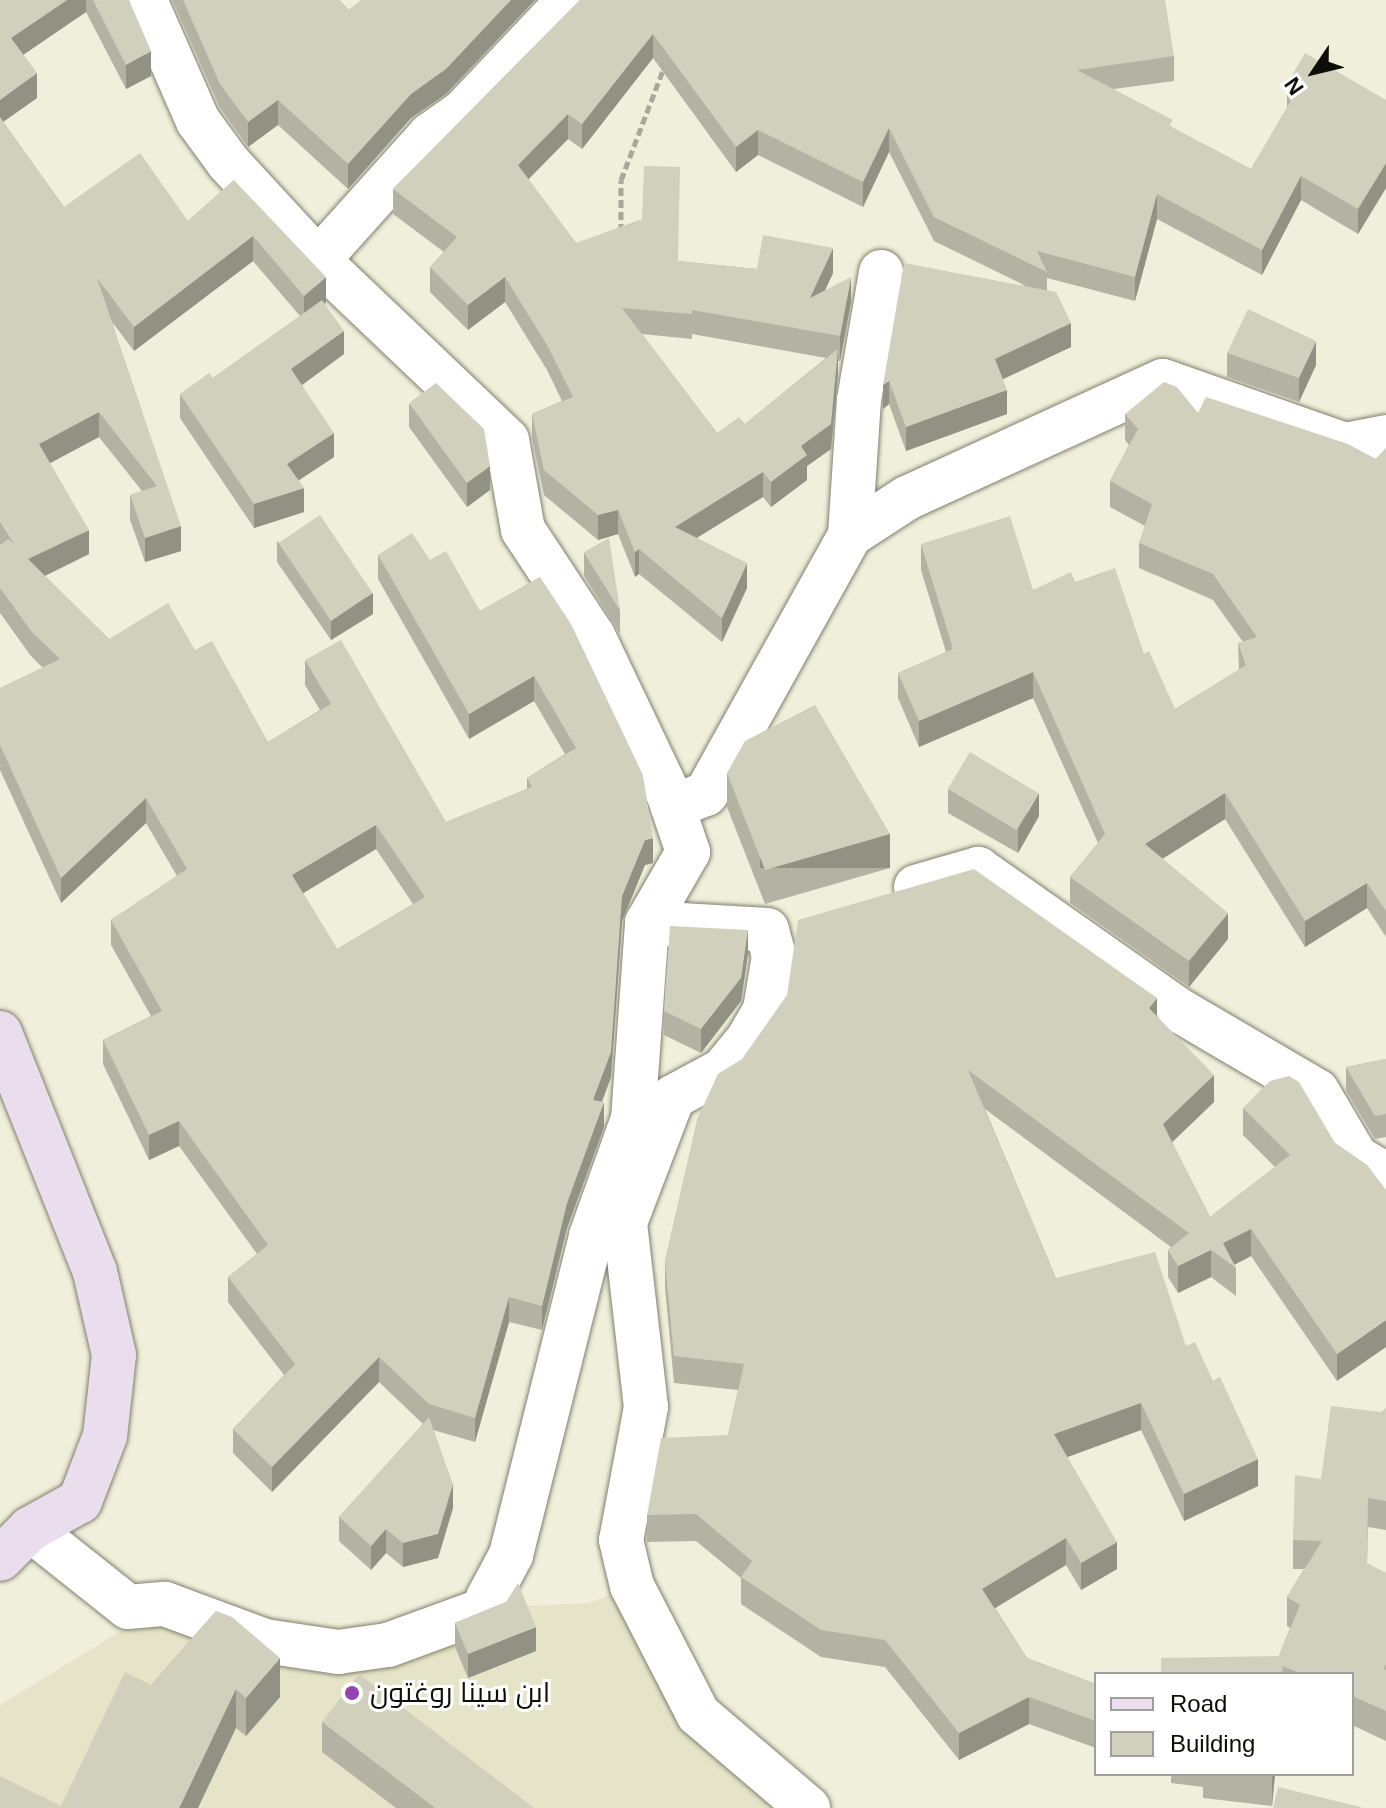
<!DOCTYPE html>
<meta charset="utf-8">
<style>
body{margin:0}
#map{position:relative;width:1386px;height:1808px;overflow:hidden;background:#f0efdb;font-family:Helvetica,Cairo,sans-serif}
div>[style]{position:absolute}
.built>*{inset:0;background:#e5e4c8}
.path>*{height:5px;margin-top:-2.5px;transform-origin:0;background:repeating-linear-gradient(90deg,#a9a899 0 8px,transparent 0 12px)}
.roads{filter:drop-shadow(0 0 2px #81806e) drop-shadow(0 0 2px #81806e)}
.street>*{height:44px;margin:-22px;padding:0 22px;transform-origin:22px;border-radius:22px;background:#fff}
.secondary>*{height:44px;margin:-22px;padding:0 22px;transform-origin:22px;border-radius:22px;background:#eadeee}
.wall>*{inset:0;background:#b4b3a3}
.shaded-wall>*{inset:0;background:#929284;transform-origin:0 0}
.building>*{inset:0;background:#d1d0bd;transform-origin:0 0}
.dots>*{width:22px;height:22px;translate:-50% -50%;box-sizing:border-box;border:4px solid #fff;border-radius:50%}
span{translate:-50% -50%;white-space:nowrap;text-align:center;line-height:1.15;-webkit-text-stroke:6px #fff;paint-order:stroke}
.poi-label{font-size:28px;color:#0e0e08}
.left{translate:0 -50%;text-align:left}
.legend{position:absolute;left:1094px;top:1672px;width:260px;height:104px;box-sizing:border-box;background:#fff;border:2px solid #9f9f9c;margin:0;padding:10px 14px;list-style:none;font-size:24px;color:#0e0e08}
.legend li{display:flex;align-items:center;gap:16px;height:40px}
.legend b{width:40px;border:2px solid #9f9f9c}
.north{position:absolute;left:1274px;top:32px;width:80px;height:80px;-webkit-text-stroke:6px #fff;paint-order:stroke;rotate:235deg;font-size:22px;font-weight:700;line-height:32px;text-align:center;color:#0e0e08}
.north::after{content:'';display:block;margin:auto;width:28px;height:36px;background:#0e0e08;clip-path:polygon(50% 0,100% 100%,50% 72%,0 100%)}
</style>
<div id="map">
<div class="built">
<i style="clip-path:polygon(632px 1586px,698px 1714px,808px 1808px,0 1808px,0 1705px,165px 1604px,338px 1652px,489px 1608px,589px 1603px)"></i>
</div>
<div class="path">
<i style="left:621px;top:231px;width:51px;rotate:-90deg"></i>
<i style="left:621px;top:180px;width:123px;rotate:-69.1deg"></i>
</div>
<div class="roads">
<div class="street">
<i style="left:318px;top:260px;width:168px;rotate:-48.1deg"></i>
<i style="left:430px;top:135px;width:39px;rotate:-35deg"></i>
<i style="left:462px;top:113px;width:156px;rotate:-46.6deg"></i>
<i style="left:850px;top:535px;width:135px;rotate:-86.2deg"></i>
<i style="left:859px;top:400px;width:130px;rotate:-80.2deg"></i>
<i style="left:673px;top:807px;width:35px;rotate:-22deg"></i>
<i style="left:706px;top:794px;width:296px;rotate:-60.9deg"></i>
<i style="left:850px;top:535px;width:68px;rotate:-33deg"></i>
<i style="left:907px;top:498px;width:281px;rotate:-24.6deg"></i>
<i style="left:1163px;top:381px;width:193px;rotate:19.4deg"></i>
<i style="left:1345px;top:445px;width:42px;rotate:-11deg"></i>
<i style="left:916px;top:887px;width:65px;rotate:-16.2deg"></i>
<i style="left:978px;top:869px;width:243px;rotate:35.1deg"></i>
<i style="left:1177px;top:1009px;width:162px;rotate:30.4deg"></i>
<i style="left:1317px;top:1091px;width:77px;rotate:59.4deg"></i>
<i style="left:1356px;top:1157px;width:35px;rotate:31deg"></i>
<i style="left:647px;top:923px;width:120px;rotate:3.3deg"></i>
<i style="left:767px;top:930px;width:27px;rotate:75deg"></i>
<i style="left:774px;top:956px;width:55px;rotate:99.5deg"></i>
<i style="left:765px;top:1010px;width:32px;rotate:120deg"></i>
<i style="left:749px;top:1038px;width:41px;rotate:129.1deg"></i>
<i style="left:723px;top:1070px;width:57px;rotate:151.6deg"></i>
<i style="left:673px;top:1097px;width:135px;rotate:110.9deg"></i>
<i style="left:625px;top:1223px;width:185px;rotate:83.5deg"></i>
<i style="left:646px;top:1407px;width:135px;rotate:100.6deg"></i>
<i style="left:621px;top:1540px;width:47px;rotate:76.6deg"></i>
<i style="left:632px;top:1586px;width:144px;rotate:62.7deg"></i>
<i style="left:698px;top:1714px;width:145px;rotate:40.5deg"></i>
<i style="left:30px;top:1529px;width:125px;rotate:38.5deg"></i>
<i style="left:128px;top:1607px;width:37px;rotate:-5deg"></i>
<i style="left:165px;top:1604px;width:107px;rotate:20.3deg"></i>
<i style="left:265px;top:1641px;width:74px;rotate:8.6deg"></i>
<i style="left:338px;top:1652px;width:50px;rotate:-8deg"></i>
<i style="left:388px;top:1645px;width:108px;rotate:-20.1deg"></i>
<i style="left:489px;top:1608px;width:10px;rotate:-96deg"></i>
<i style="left:488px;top:1598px;width:49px;rotate:-61.9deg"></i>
<i style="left:511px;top:1555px;width:329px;rotate:-75.9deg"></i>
<i style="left:591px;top:1236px;width:124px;rotate:-70.3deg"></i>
<i style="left:633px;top:1119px;width:196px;rotate:-85.9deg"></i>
<i style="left:647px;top:923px;width:82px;rotate:-60deg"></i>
<i style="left:688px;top:852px;width:62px;rotate:-108.7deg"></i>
<i style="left:668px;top:793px;width:174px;rotate:-115.5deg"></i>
<i style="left:593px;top:636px;width:127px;rotate:-123.4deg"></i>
<i style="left:523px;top:530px;width:91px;rotate:-100.1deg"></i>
<i style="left:507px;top:440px;width:261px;rotate:-136.4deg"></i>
<i style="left:318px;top:260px;width:133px;rotate:-132.6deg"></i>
<i style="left:228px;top:162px;width:51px;rotate:-126.2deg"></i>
<i style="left:198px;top:121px;width:132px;rotate:-113.7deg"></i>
</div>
<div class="secondary">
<i style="left:0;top:1033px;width:257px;rotate:68.3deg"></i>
<i style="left:95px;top:1272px;width:85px;rotate:77.1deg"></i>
<i style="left:114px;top:1355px;width:81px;rotate:96.3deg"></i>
<i style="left:105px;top:1436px;width:70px;rotate:111deg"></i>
<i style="left:80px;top:1501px;width:57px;rotate:150.8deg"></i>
<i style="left:30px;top:1529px;width:42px;rotate:135deg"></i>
</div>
</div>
<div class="wall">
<i style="clip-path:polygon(evenodd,0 0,129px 0,151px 76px,126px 89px,86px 12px,23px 55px,37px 98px,3px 122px,64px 207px,188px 221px,234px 180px,326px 302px,325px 304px,344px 354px,302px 385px,334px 457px,299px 480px,304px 512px,254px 528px,180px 418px,180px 394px,213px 378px,300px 316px,253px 261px,134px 351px,112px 322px,181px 551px,145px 562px,130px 520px,130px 495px,142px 491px,99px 437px,50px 463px,89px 554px,45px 576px,109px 639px,195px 650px,268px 742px,320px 710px,305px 685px,305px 660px,446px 822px,527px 789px,527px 778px,565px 754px,534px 701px,469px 739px,378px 579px,378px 555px,430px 560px,480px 611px,540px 577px,653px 863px,645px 865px,622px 921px,611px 1077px,602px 1102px,604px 1127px,567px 1228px,542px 1330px,509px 1322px,475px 1442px,433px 1430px,453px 1508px,438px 1558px,403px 1567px,386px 1553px,371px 1570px,339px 1541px,339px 1517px,423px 1424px,379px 1382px,272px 1492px,233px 1453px,233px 1429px,284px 1375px,228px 1302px,228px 1277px,257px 1254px,179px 1146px,149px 1160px,103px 1064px,103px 1040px,151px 1016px,111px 945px,111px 920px,177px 876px,146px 823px,61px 903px,0 770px,0 688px,43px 668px,31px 656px,0 613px,0 0,376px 849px,413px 904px,337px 949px,303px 893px,376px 849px)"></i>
<i style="clip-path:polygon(172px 0,339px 0,349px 10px,361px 0,535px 0,446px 94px,411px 118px,348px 189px,278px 125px,248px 147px,220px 108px)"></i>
<i style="clip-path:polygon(evenodd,580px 0,1174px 56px,1174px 81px,1114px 89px,1173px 128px,1251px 169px,1287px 108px,1287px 84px,1386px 100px,1386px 188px,1358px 234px,1301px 200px,1262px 275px,1157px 219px,1135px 301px,1047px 278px,1047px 290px,1071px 347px,1002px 379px,1007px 414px,906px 451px,889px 404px,883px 409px,883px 385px,1024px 285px,934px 241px,889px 152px,863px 207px,758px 155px,736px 172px,653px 58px,582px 149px,568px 139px,528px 179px,576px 243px,678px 261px,757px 269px,833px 273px,825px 290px,851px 302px,840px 361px,838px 361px,838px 374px,831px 449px,807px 466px,807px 480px,771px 507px,763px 497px,697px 538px,747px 588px,722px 642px,639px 574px,635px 577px,618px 534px,598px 540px,544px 495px,532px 439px,532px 414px,562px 401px,547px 370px,505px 302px,468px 330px,430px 292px,430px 267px,444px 252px,393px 214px,393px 189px,580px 0,642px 334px,692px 339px,692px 334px,826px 358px,745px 424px,717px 433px,642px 334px)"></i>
<i style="clip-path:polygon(1227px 353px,1316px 365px,1299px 402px,1227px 377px)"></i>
<i style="clip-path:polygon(409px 403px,490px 490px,467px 507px,409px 427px)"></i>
<i style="clip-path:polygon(1198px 413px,1376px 459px,1386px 448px,1386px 937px,1367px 908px,1305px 947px,1225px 819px,1162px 859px,1228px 939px,1189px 987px,1070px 903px,1070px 877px,1098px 843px,1033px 698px,919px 747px,898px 698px,898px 673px,946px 652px,921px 570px,921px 544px,1033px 590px,1075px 582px,1144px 654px,1175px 709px,1239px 670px,1238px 643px,1243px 642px,1213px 600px,1139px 568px,1139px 543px,1145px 526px,1110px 507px,1110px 481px,1129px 445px,1125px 440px,1125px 414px)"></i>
<i style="clip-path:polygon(277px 541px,373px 614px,331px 640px,277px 562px)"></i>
<i style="clip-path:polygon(584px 552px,620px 610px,620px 634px,584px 576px)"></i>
<i style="clip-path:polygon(727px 773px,890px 868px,765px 904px,727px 807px)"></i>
<i style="clip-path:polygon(948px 789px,1039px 816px,1018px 853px,948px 813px)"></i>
<i style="clip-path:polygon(748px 954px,741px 1001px,701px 1053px,664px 1035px,664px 1011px)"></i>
<i style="clip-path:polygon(1157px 1015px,1214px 1102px,1172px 1142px,1210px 1217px,1275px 1167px,1243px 1135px,1243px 1108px,1335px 1143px,1368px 1166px,1337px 1381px,1251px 1256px,1234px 1265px,1236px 1268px,1236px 1296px,1211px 1277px,1178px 1293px,1168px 1277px,1168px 1250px,1171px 1247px,985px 1109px,1056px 1278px,1186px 1346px,1258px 1486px,1184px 1521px,1141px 1430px,1067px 1457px,1117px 1569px,1081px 1590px,1066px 1565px,995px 1608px,1027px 1658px,1096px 1684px,1096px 1748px,1029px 1724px,959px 1760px,885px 1667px,821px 1657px,741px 1604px,741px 1578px,696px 1541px,647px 1542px,647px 1515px,728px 1435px,738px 1390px,674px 1383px,665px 1288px,665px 1261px,698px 1117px)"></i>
<i style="clip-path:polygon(1386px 1059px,1386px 1137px,1375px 1139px,1346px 1091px,1346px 1067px)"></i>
<i style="clip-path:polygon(1386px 1408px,1386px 1530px,1368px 1527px,1367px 1564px,1386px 1573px,1386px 1741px,1352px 1725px,1352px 1674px,1161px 1674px,1279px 1656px,1290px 1628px,1287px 1626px,1287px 1597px,1304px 1569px,1293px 1569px,1293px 1540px,1321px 1479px)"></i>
<i style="clip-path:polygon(506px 1602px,536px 1651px,468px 1678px,455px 1647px,455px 1623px)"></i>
<i style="clip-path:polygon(216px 1611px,280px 1697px,246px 1736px,236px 1728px,61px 1806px,151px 1685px)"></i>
<i style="clip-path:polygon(322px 1722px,534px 1808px,396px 1808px,322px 1752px)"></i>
<i style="clip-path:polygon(1171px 1774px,1275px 1774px,1272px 1806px,1203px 1798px,1203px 1787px,1171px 1783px)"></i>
</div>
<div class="shaded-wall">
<i style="clip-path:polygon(67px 0,86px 0,86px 12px,11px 63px,11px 38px)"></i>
<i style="clip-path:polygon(511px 0,535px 0,446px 94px,411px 118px,348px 189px,348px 164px,411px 94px)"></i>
<i style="clip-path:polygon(653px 34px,653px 58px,582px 149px,582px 124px)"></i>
<i style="clip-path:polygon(151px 51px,151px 76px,126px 89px,126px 65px)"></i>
<i style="clip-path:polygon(37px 73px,37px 98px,0 124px,0 100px)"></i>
<i style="clip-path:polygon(278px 100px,278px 125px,248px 147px,248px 122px)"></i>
<i style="clip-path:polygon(568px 114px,568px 139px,518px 190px,518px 165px)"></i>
<i style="clip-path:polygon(889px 128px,889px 152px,863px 207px,863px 182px)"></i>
<i style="clip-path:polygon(758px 130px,758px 155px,736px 172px,736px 147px)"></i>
<i style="clip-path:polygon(1386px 163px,1386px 188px,1358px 234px,1358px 209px)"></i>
<i style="clip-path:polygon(1301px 176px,1301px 200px,1262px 275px,1262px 250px)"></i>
<i style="clip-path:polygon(1157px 194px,1157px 219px,1135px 301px,1135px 277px)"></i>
<i style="clip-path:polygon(253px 236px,253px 261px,134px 351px,134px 327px)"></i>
<i style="clip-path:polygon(833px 248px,833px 273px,810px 323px,810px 298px)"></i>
<i style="clip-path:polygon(326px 277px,326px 302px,304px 321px,304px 296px)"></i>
<i style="clip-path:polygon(505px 277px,505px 302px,468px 330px,468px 305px)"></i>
<i style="clip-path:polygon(851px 277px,851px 302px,840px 361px,840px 336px)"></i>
<i style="clip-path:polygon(1071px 323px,1071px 347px,995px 383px,995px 359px)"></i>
<i style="clip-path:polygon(344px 331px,344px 354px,291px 393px,291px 369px)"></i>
<i style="clip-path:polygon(1316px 341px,1316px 365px,1299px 402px,1299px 378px)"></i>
<i style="clip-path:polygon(838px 349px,838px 374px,831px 449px,807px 466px,807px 480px,771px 507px,771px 482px,801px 446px)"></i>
<i style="clip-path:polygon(889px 381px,889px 404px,883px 409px,883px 385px)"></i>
<i style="clip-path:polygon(1007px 390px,1007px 414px,906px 451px,906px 427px)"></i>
<i style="clip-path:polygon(99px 412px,99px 437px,39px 469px,39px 444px)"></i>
<i style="clip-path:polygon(334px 433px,334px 457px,287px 488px,287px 464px)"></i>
<i style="clip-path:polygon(490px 466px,490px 490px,467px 507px,467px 483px)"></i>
<i style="clip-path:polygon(763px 472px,763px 497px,675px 551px,675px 527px)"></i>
<i style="clip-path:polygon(304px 488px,304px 512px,254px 528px,254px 504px)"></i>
<i style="clip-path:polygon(618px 510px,618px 534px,598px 540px,598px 515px)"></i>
<i style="clip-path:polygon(181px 526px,181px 551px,145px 562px,145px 538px)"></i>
<i style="clip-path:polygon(89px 530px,89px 554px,28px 584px,28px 559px)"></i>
<i style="clip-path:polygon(639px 549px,639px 574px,635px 577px,635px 552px)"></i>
<i style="clip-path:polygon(747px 563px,747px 588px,722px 642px,722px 618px)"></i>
<i style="clip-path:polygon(373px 593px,373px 614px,331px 640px,331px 619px)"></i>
<i style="clip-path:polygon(1033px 672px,1033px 698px,919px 747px,919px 721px)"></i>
<i style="clip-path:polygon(534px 676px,534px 701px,469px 739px,469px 714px)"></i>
<i style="clip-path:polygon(1039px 793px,1039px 816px,1018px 853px,1018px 829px)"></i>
<i style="clip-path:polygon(1225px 793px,1225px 819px,1145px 870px,1145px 844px)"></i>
<i style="clip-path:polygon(146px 798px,146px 823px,61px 903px,61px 878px)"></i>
<i style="clip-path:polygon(376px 825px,376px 849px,292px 900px,292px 875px)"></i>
<i style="left:890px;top:834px;width:34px;height:130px;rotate:90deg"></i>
<i style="clip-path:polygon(653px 838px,653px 863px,645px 865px,622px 921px,611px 1077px,593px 1125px,593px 1100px,622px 896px,645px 840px)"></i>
<i style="clip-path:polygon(1367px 883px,1367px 908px,1305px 947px,1305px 921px)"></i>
<i style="clip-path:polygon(1228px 913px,1228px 939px,1189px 987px,1189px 961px)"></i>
<i style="clip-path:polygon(748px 930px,748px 954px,741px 1001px,701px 1053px,701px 1029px)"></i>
<i style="clip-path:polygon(1157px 998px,1157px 1025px,1149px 1008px)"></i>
<i style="clip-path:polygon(1214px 1075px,1214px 1102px,1163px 1151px,1163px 1124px)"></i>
<i style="clip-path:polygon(604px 1102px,604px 1127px,567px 1228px,542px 1330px,542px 1306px,567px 1203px)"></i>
<i style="clip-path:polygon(179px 1121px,179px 1146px,149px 1160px,149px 1135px)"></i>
<i style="clip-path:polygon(1251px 1229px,1251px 1256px,1232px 1266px,1223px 1243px)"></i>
<i style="clip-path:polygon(1211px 1250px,1211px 1277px,1178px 1293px,1178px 1266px)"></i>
<i style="clip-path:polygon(509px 1297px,509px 1322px,475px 1442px,475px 1418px)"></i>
<i style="clip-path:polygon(1386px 1320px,1386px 1347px,1337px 1381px,1337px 1354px)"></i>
<i style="clip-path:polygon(379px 1357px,379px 1382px,272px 1492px,272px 1467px)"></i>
<i style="clip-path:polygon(1141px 1403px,1141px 1430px,1054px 1462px,1054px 1434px)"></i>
<i style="clip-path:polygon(1258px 1459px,1258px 1486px,1184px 1521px,1184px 1494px)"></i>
<i style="clip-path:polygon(453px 1484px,453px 1508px,438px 1558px,403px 1567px,403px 1543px)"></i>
<i style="clip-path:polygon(386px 1529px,386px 1553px,371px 1570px,371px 1546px)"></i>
<i style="clip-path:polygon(1066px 1538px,1066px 1565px,982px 1616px,982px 1589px)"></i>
<i style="clip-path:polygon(1117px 1542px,1117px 1569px,1081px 1590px,1081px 1563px)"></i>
<i style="clip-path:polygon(536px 1627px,536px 1651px,468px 1678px,468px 1654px)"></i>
<i style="clip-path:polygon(280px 1658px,280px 1697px,246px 1736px,246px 1698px)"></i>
<i style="clip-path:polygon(236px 1689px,236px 1728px,198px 1808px,179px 1808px)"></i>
<i style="clip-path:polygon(1029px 1697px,1029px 1724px,959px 1760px,959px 1733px)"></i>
<i style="clip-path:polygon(1272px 1774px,1275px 1774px,1272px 1806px)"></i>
</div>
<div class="building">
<i style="clip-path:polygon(0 0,67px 0,11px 38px,37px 73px,0 100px)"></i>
<i style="clip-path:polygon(93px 0,129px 0,151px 51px,126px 65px)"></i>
<i style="clip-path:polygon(183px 0,339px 0,349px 10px,361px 0,511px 0,446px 69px,411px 94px,348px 164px,278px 100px,248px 122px,220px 84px)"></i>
<i style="clip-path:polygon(580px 0,1165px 0,1174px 56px,1077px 70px,1173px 120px,1169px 126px,1251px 169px,1297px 90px,1287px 84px,1305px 53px,1386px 100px,1386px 163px,1358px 209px,1301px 176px,1262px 250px,1157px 194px,1135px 277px,1037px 251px,1047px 272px,934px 217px,889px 128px,863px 182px,758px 130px,736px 147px,653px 34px,582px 124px,568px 114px,518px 165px,576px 243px,642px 219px,644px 166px,680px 167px,678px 261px,757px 269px,763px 235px,833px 248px,810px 298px,851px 277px,840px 336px,692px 310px,692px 314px,622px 308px,717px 433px,739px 417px,745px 424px,838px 349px,831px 424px,801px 446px,807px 455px,771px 482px,763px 472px,675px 527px,747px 563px,722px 618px,639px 549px,635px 552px,618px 510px,598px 515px,544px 470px,532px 414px,573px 397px,547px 345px,505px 277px,468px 305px,430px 267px,457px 237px,393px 189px)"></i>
<i style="clip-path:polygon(evenodd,0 117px,64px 207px,140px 153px,188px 221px,234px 180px,326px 277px,304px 296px,253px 236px,134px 327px,97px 278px,181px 526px,145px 538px,130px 495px,157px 486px,99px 412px,39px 444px,89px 530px,28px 559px,109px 639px,168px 603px,195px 650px,212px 641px,268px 742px,331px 704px,305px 660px,341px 640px,446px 822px,532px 787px,527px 778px,576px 748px,534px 676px,469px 714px,378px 555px,412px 533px,430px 560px,446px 551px,480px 611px,540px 577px,571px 624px,643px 775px,653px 838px,645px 840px,622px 896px,611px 1052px,593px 1100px,604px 1102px,567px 1203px,542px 1306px,509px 1297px,475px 1418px,429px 1404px,379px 1357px,272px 1467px,233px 1429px,295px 1364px,228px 1277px,268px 1245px,179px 1121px,149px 1135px,103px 1040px,162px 1011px,111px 920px,187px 869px,146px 798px,61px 878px,0 745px,0 688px,60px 659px,31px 631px,0 588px,0 545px,8px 539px,14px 544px,0 522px,0 117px,376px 825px,425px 897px,337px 949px,292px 875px,376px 825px)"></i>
<i style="clip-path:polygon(904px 263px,1056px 292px,1071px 323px,995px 359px,1007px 390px,906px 427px,889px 381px,883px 385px)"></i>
<i style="clip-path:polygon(322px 300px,344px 331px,291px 369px,334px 433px,287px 464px,304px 488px,254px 504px,180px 394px,209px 373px,213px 378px)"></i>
<i style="clip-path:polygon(1248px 309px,1316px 341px,1299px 378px,1227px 353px)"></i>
<i style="clip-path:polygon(1164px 382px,1177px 387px,1198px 413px,1206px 397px,1348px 444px,1376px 459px,1386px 448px,1386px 911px,1367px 883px,1305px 921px,1225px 793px,1145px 844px,1228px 913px,1189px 961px,1070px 877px,1105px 834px,1033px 672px,919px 721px,898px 673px,953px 649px,921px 544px,1010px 516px,1033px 590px,1071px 572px,1075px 582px,1115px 568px,1144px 654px,1149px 651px,1175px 709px,1246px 665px,1238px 643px,1257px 637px,1213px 574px,1139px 543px,1152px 504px,1110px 481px,1138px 429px,1125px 414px)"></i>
<i style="clip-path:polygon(436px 383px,484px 429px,490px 466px,467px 483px,409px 403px)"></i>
<i style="left:320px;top:515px;width:94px;height:50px;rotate:56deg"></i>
<i style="clip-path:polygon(609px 538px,620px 610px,584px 552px)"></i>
<i style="clip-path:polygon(815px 705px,890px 834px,765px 870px,727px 773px,745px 741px)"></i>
<i style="left:970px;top:752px;width:80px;height:43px;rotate:31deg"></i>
<i style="clip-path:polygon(974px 869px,1157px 998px,1149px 1008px,1214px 1075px,1163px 1124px,1210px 1217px,1290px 1155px,1243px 1108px,1270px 1081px,1289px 1076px,1299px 1082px,1335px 1143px,1368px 1166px,1386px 1190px,1386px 1320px,1337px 1354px,1251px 1229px,1223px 1243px,1236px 1268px,1211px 1250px,1178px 1266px,1168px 1250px,1189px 1233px,968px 1070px,1056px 1278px,1155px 1252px,1186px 1346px,1195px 1342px,1213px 1381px,1220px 1377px,1258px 1459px,1184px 1494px,1141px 1403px,1054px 1434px,1117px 1542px,1081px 1563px,1066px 1538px,982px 1589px,1027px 1658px,1096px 1684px,1096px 1721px,1029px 1697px,959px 1733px,885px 1640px,821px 1630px,741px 1577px,752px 1561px,696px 1514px,647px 1515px,661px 1438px,728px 1435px,744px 1364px,674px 1356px,665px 1261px,698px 1117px,718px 1074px,742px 1059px,787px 995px,798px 920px)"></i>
<i style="clip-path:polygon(670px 926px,748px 930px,741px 978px,701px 1029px,664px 1011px)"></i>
<i style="clip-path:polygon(1386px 1059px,1386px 1114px,1375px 1116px,1346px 1067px)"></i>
<i style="clip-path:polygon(1331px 1406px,1381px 1412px,1386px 1408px,1386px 1501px,1368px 1498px,1367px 1563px,1386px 1573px,1386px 1664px,1383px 1669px,1386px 1670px,1386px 1711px,1352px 1696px,1352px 1674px,1302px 1674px,1283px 1666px,1282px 1674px,1161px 1674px,1161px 1658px,1279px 1656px,1300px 1605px,1287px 1597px,1322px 1541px,1293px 1540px,1295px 1475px,1321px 1479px)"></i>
<i style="clip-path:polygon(429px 1417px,453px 1484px,438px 1534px,403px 1543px,386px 1529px,371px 1546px,339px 1517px)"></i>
<i style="clip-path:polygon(518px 1583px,536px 1627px,468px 1654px,455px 1623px,506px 1602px)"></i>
<i style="clip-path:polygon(216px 1611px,232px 1617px,280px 1658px,246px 1698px,236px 1689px,179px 1808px,0 1808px,0 1776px,61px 1806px,125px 1672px,151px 1685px)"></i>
<i style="clip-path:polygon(359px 1674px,534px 1808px,435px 1808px,322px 1722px)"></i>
<i style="clip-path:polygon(1252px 1774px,1272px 1774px,1272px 1776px)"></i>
<i style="clip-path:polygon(1278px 1787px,1361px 1807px,1361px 1808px,1273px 1808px)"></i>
</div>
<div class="dots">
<i style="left:352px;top:1693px;background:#9443b2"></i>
</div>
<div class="poi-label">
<span class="left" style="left:370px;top:1693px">ابن سینا روغتون</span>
</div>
<ul class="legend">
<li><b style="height:10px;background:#eadeee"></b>Road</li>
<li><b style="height:22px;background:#d1d0bd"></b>Building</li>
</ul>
<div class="north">N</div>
</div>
